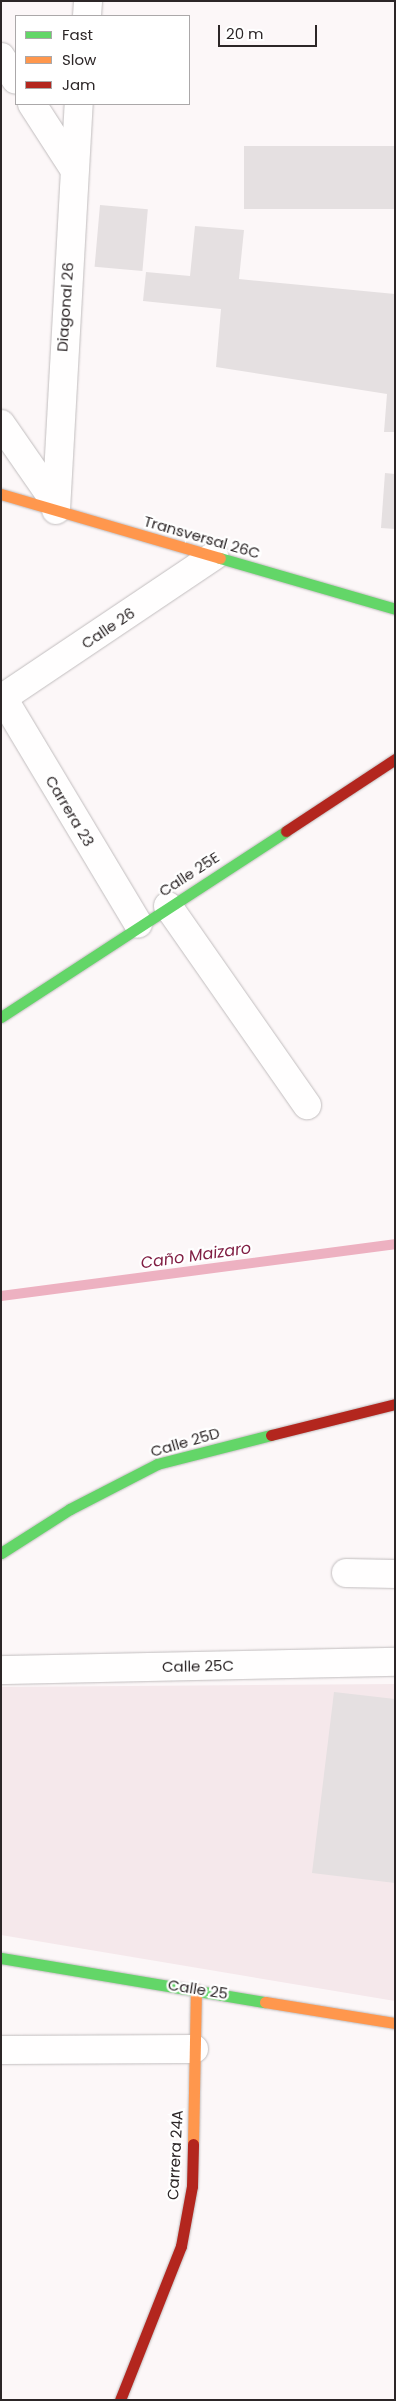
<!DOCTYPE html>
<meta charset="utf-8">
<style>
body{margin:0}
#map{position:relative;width:396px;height:2401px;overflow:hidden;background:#fcf7f8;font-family:Poppins,sans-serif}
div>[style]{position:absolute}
.built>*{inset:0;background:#f5e8eb}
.stream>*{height:10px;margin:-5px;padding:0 5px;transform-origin:5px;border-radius:5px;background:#edb1c1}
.building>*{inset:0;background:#e5e0e1;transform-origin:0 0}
.roads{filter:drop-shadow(0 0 1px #c1bdbe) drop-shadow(0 0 1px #c1bdbe)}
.street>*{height:28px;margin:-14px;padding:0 14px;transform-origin:14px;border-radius:14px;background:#fffefe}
.fast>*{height:11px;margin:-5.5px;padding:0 5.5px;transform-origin:5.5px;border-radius:5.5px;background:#63d668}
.slow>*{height:11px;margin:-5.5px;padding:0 5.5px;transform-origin:5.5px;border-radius:5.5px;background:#ff974d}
.jam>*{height:11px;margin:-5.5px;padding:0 5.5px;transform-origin:5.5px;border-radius:5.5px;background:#b3261e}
span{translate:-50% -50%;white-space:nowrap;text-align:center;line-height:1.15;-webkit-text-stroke:4.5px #fff;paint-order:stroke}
.street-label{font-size:15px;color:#2c2627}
.water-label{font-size:16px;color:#811f44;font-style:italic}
.frame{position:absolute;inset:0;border:2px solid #2c2627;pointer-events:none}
.legend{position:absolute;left:15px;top:15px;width:175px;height:90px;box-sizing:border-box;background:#fff;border:1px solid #aba8a9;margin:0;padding:6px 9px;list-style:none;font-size:15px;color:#2c2627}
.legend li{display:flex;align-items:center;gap:10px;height:25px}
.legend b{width:25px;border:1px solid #aba8a9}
.scale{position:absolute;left:218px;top:25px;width:99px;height:22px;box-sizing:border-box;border:2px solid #2c2627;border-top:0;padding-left:6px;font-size:15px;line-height:18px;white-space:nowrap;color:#2c2627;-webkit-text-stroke:4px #fff;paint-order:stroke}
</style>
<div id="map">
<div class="built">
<i style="clip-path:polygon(395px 1684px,395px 2001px,1px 1935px,1px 1687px)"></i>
</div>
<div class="stream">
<i style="left:1px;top:1296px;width:397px;rotate:-7.5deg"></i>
</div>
<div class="building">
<i style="left:395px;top:146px;width:63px;height:151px;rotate:90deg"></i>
<i style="left:100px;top:205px;width:48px;height:62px;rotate:5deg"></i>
<i style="clip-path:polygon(195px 226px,244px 230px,239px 279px,395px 294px,395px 432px,384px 432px,387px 394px,216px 367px,221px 309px,143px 301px,146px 272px,190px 276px)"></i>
<i style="clip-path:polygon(385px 473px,395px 474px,395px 529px,381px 528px)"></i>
<i style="clip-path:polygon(334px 1692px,395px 1699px,395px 1883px,312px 1873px)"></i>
</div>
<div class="roads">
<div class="street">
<i style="left:87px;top:16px;width:15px;rotate:-86deg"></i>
<i style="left:1px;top:57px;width:27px;rotate:57deg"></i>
<i style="left:32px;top:104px;width:77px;rotate:57.1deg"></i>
<i style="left:1px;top:424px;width:91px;rotate:55.3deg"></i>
<i style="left:56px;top:510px;width:407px;rotate:-86.8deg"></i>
<i style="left:3px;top:698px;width:263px;rotate:59.1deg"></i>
<i style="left:1px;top:699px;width:257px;rotate:-33.9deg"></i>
<i style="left:168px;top:906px;width:243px;rotate:55.1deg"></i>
<i style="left:346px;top:1573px;width:49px;rotate:1.2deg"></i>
<i style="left:1px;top:1670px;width:394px;rotate:-1.2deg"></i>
<i style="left:1px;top:2050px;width:193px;rotate:-0.3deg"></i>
</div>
<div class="fast">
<i style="left:220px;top:558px;width:182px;rotate:16.2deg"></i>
<i style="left:1px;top:1017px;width:340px;rotate:-33.1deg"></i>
<i style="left:1px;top:1553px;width:82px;rotate:-32.5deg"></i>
<i style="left:70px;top:1509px;width:98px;rotate:-27.3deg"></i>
<i style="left:157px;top:1464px;width:118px;rotate:-14.3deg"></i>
<i style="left:1px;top:1958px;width:268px;rotate:9.5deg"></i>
</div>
<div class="slow">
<i style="left:1px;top:494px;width:228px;rotate:16.3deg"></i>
<i style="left:265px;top:2002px;width:132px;rotate:9.2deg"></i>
<i style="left:193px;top:2144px;width:155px;rotate:-88.9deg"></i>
</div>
<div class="jam">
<i style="left:286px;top:831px;width:131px;rotate:-33.4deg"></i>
<i style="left:271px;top:1435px;width:128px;rotate:-14deg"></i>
<i style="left:120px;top:2400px;width:166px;rotate:-68.4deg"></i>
<i style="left:181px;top:2246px;width:61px;rotate:-79.6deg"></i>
<i style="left:192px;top:2186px;width:42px;rotate:-88.6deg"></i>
</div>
</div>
<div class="street-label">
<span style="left:65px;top:307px;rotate:-86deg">Diagonal 26</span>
<span style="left:202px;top:537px;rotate:16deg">Transversal 26C</span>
<span style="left:108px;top:628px;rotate:-34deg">Calle 26</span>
<span style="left:70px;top:811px;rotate:59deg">Carrera 23</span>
<span style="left:189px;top:874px;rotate:-33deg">Calle 25E</span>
<span style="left:185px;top:1442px;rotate:-16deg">Calle 25D</span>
<span style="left:198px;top:1666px;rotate:-1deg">Calle 25C</span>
<span style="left:198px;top:1989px;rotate:9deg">Calle 25</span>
<span style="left:175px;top:2155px;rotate:-87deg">Carrera 24A</span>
</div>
<div class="water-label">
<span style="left:196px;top:1256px;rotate:-8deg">Caño Maizaro</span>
</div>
<div class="frame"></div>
<ul class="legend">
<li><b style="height:6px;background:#63d668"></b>Fast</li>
<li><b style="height:6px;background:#ff974d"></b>Slow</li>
<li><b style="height:6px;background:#b3261e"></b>Jam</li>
</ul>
<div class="scale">20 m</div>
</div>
